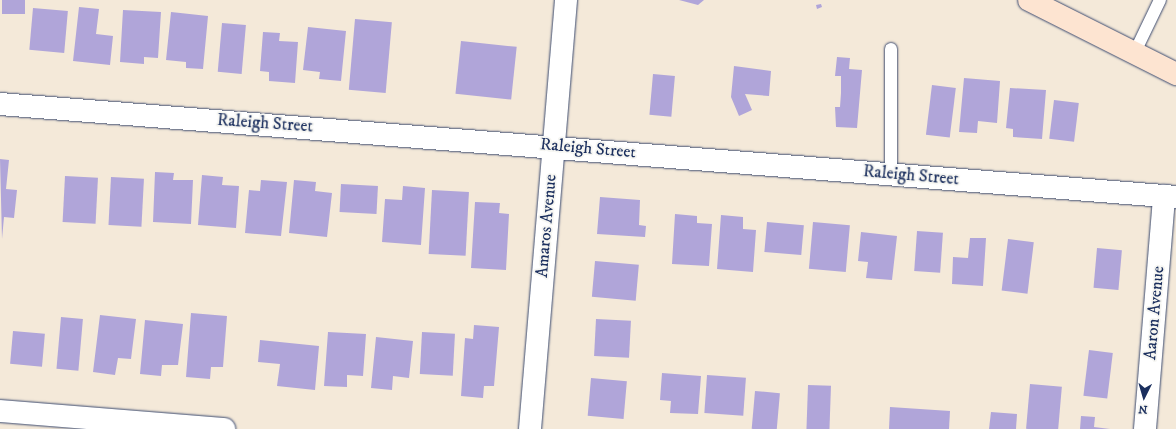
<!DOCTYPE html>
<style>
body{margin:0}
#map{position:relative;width:1176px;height:429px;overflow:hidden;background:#f4e9d9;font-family:"IM FELL DW Pica",serif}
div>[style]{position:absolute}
.building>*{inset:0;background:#b0a5d9;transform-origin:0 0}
.roads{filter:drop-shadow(0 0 1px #3c4b70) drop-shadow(0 0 1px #3c4b70)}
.lane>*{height:12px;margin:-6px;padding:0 6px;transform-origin:6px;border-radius:6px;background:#fff}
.street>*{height:22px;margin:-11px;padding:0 11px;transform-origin:11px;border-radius:11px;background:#fff}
.secondary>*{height:22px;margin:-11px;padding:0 11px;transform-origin:11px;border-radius:11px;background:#fde4d1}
span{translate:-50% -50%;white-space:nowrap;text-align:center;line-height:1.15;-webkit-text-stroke:3.5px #f6f6f2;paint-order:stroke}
.street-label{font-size:17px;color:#1b2f5e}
.north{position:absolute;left:1124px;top:377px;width:40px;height:40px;-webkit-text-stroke:3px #f6f6f2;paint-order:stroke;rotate:185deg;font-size:11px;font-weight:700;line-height:16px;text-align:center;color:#1b2f5e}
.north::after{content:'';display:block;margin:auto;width:14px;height:18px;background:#1b2f5e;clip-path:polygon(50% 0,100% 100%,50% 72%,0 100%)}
</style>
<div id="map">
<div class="building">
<i style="left:2px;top:0;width:23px;height:14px"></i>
<i style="clip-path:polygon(679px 0,704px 0,698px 5px)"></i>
<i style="clip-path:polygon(821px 4px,822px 7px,817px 9px,816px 5px)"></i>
<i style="clip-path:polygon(79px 7px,99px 9px,96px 34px,113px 36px,110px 65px,73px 61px)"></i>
<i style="left:33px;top:8px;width:35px;height:42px;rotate:5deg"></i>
<i style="clip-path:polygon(123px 10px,161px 12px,158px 58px,144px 57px,144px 64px,120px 62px)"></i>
<i style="clip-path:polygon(171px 12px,208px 16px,203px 69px,186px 68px,186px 62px,166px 60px)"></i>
<i style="left:355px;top:19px;width:37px;height:71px;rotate:5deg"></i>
<i style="left:222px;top:23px;width:24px;height:49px;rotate:5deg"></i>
<i style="clip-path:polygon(308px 27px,346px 31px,341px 81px,319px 79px,320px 72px,303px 70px)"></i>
<i style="clip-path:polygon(263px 32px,280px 33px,279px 41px,298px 42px,295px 83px,269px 81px,269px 72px,260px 71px)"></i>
<i style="left:461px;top:41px;width:56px;height:53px;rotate:6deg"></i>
<i style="clip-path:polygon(837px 57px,850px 58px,849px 69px,862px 70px,857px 128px,836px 127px,835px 107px,840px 107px,841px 93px,841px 76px,835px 76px)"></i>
<i style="clip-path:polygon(734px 66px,771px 71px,769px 96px,745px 94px,752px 110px,739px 116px,731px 97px)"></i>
<i style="left:653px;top:74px;width:22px;height:41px;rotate:5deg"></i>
<i style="clip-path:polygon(964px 78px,1000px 81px,997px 123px,978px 121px,977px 133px,959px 132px)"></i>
<i style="left:932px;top:85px;width:24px;height:50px;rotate:7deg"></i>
<i style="clip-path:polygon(1010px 88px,1046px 90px,1042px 139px,1013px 137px,1013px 129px,1006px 128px)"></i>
<i style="left:1054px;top:100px;width:25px;height:39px;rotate:7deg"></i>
<i style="clip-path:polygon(0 159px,9px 160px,6px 189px,17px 190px,14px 218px,4px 217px,2px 239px)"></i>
<i style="clip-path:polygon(155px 172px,174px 173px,173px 180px,193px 180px,191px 224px,153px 222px)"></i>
<i style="clip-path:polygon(202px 175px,223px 177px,222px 185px,239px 186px,236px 228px,198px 225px)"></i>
<i style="left:65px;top:176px;width:33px;height:46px;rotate:3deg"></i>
<i style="left:111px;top:177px;width:33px;height:48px;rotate:3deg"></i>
<i style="clip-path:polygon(261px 180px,287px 182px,281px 236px,245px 233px,249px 190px,260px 191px)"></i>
<i style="clip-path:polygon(294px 180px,316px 182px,315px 191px,332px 193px,327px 237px,289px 233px)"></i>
<i style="left:341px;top:184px;width:37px;height:28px;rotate:3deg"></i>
<i style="clip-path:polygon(403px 186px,425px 188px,421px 245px,382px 242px,385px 199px,402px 200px)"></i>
<i style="left:432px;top:190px;width:37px;height:64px;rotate:3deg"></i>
<i style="clip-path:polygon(600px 197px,640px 200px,639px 225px,646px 226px,645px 237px,597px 234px)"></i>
<i style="clip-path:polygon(475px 202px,500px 203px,499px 213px,509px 214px,506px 270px,471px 268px)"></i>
<i style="clip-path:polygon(675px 214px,697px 216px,697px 223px,712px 224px,709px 266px,672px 264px)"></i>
<i style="clip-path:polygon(721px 215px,743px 217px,743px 229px,756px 230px,753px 272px,717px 269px)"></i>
<i style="left:767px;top:222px;width:37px;height:30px;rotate:5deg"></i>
<i style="left:813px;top:222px;width:37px;height:47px;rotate:5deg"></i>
<i style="left:917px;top:231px;width:26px;height:40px;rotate:4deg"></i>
<i style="clip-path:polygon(861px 232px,897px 236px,892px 280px,866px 278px,868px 262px,858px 261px)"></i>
<i style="clip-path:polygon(970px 238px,986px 238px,983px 286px,952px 284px,953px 257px,968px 258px)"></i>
<i style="left:1008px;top:239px;width:26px;height:52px;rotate:7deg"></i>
<i style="left:1097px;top:248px;width:25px;height:40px;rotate:5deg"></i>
<i style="left:595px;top:261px;width:44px;height:36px;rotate:5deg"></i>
<i style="clip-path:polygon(191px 313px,227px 316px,223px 367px,211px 367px,210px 379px,186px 377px)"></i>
<i style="clip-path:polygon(100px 315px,136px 319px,131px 359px,118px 358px,115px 375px,93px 372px)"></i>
<i style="left:61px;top:317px;width:22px;height:52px;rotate:5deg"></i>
<i style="left:596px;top:319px;width:35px;height:37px;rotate:3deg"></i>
<i style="clip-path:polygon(145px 320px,183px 324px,178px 365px,162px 365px,161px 376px,140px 374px)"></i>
<i style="clip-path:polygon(474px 325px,499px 327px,494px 386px,484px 386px,483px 398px,461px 396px,465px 338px,473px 339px)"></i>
<i style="left:13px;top:331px;width:32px;height:33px;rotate:5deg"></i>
<i style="clip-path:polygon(328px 332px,366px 334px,363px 376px,347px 375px,347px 387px,324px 386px)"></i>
<i style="left:422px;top:332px;width:33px;height:42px;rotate:3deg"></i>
<i style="clip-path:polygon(376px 337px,413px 341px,409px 378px,393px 376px,392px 390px,371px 388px)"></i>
<i style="clip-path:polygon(260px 340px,319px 346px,315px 390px,277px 386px,280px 364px,258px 362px)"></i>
<i style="left:1089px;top:350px;width:24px;height:46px;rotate:7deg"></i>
<i style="clip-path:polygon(662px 373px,701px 376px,698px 414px,670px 413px,671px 401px,660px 400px)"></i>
<i style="left:707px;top:375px;width:39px;height:38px;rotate:4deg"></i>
<i style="left:591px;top:378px;width:36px;height:38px;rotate:5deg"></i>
<i style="left:1030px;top:384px;width:32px;height:45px;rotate:5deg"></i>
<i style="left:808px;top:385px;width:23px;height:44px;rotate:2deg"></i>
<i style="left:755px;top:391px;width:25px;height:38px;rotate:5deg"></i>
<i style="clip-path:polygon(890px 407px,950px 411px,949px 429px,889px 429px)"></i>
<i style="clip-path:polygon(991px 412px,1017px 414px,1016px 429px,989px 429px)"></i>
<i style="clip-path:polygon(1081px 416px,1095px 417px,1094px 427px,1110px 429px,1080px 429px)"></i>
</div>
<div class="roads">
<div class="lane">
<i style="left:891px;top:49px;width:125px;rotate:90deg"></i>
<i style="left:1134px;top:54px;width:60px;rotate:-64.3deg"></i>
</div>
<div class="street">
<i style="left:0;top:104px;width:1180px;rotate:4.52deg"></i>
<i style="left:0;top:411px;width:225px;rotate:4.6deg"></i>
<i style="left:530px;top:429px;width:431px;rotate:-85.2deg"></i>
<i style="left:1145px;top:429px;width:234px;rotate:-85.3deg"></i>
</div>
<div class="secondary">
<i style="left:1029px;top:0;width:165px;rotate:26.7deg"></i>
</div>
</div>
<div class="street-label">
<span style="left:265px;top:124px;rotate:4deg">Raleigh Street</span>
<span style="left:588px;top:149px;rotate:5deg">Raleigh Street</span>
<span style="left:911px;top:176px;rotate:5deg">Raleigh Street</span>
<span style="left:547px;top:226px;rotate:-85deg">Amaros Avenue</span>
<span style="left:1155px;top:313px;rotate:-85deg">Aaron Avenue</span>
</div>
<div class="north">N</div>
</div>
